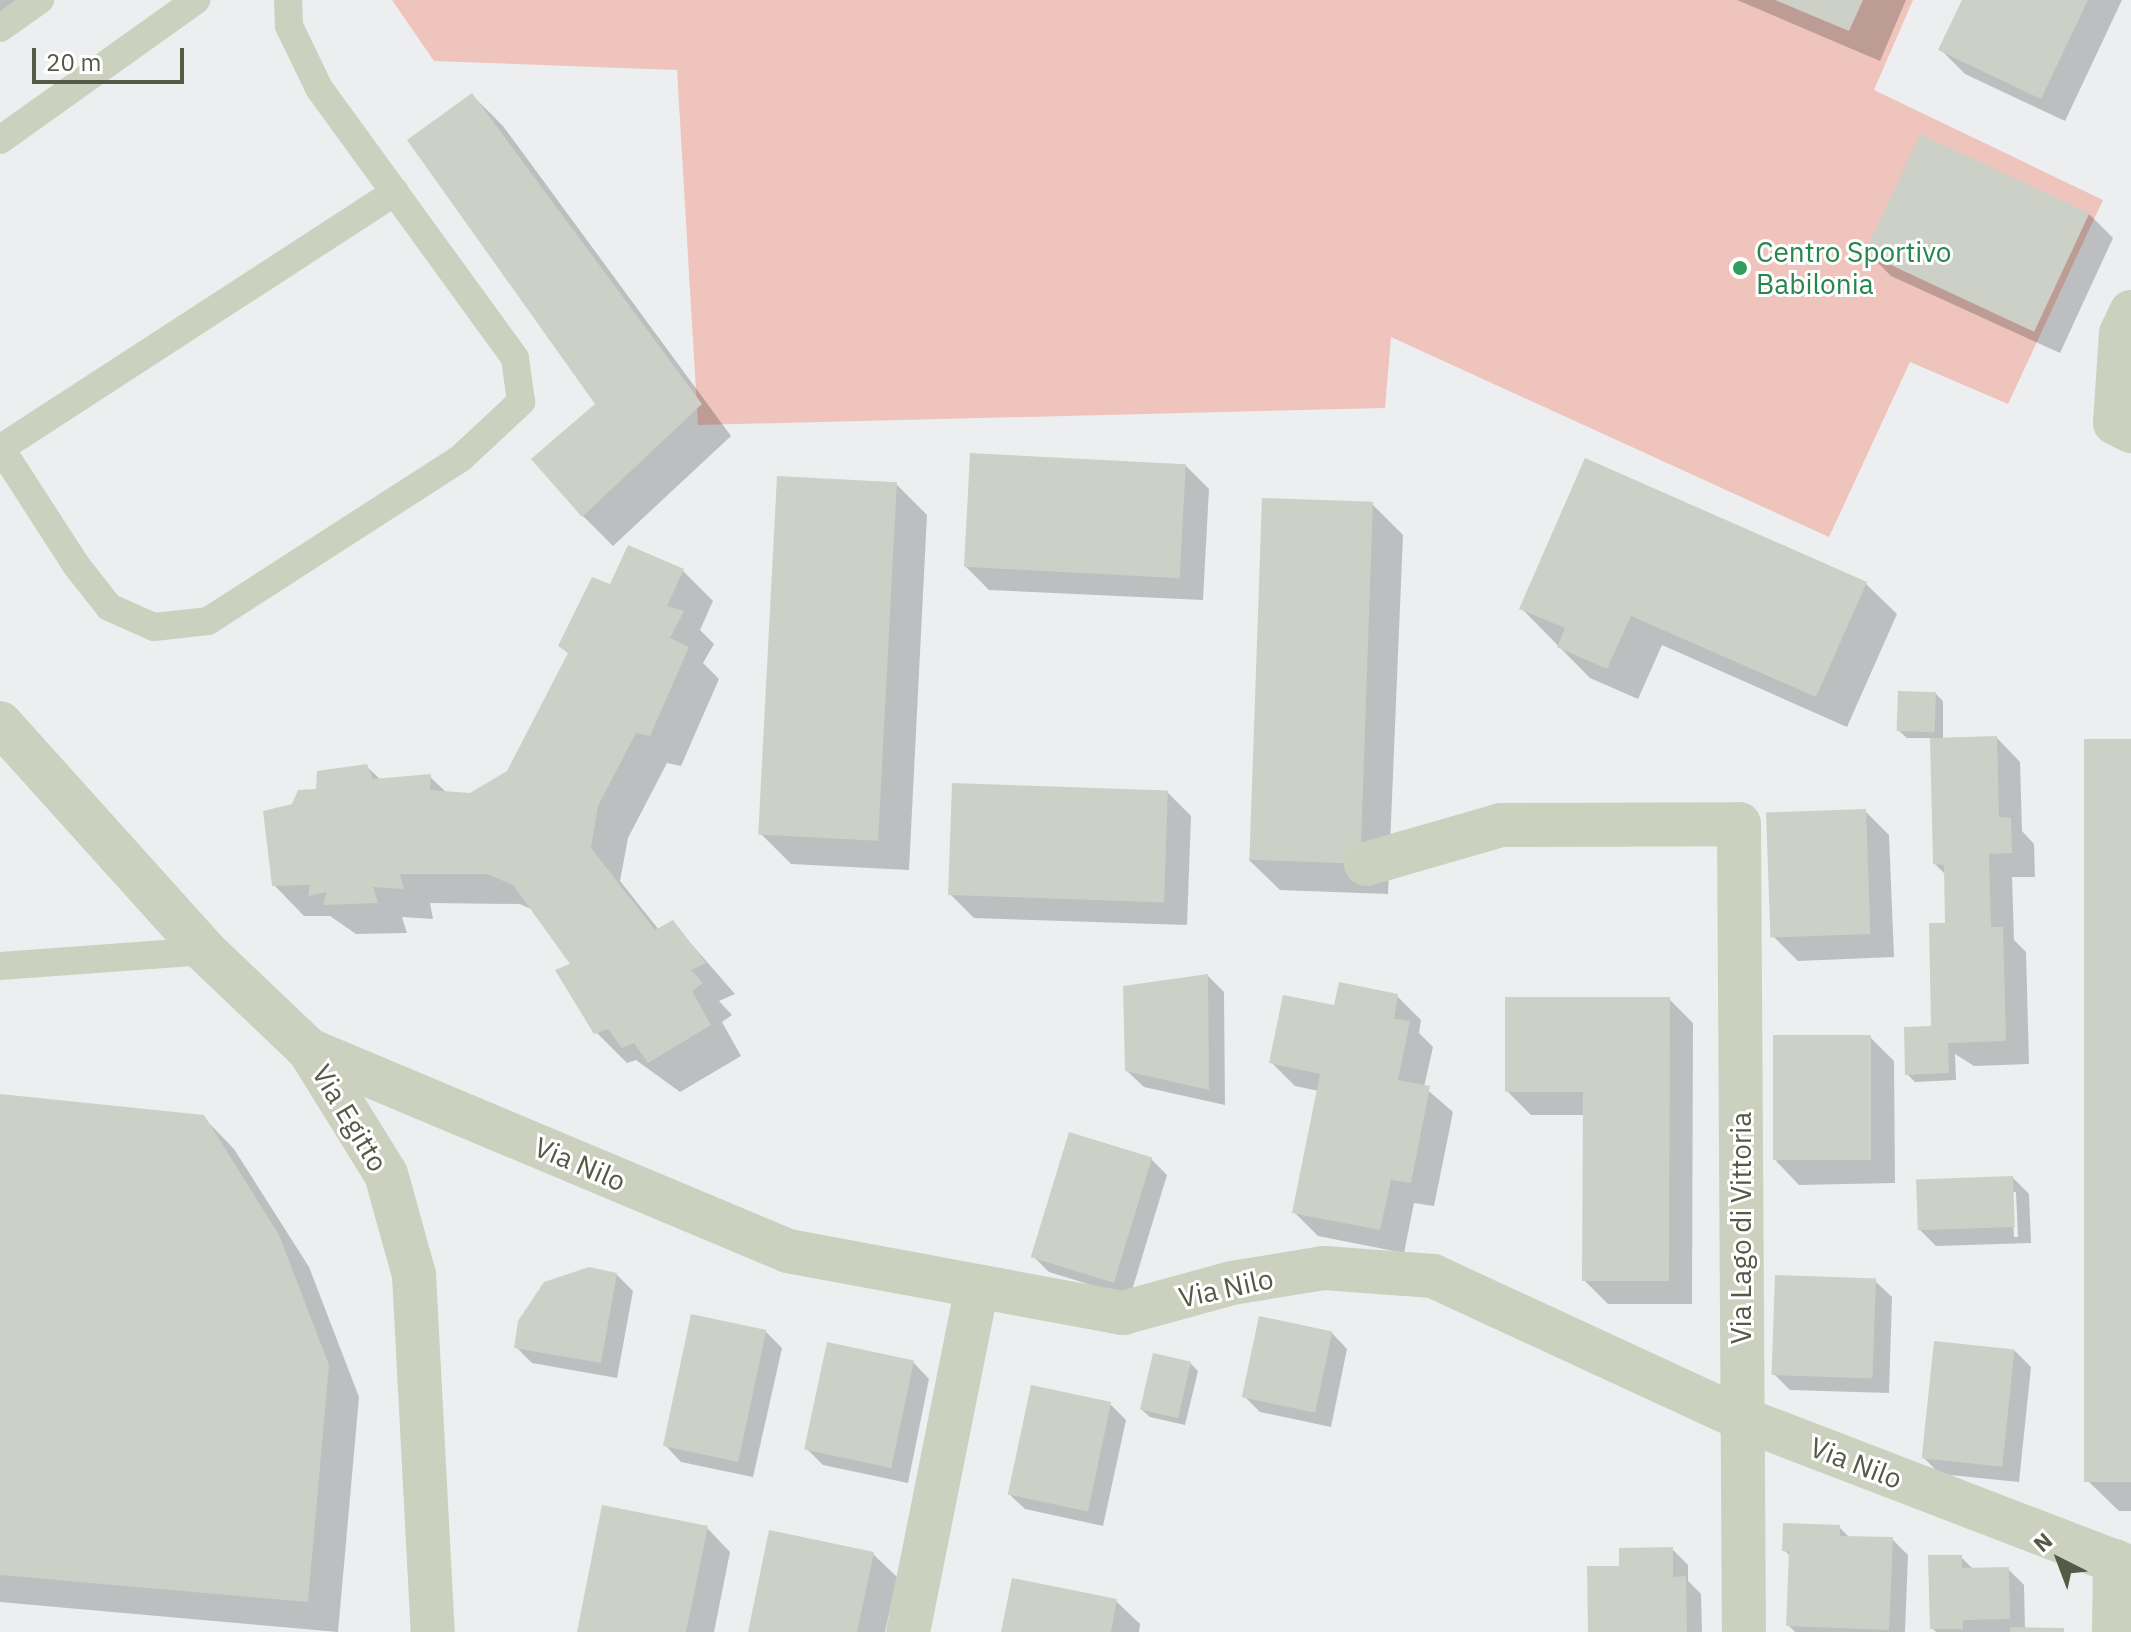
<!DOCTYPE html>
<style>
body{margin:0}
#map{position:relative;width:2131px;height:1632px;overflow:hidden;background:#edeef0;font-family:"IBM Plex Sans",sans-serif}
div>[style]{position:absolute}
.green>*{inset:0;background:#eec4bc}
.shadow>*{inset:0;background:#0003}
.building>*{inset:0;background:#cdd0c7;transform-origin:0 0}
.lane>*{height:28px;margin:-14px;padding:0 14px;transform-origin:14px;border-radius:14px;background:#ccd0be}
.street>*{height:44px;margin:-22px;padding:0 22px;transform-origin:22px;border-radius:22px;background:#ccd0be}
.dots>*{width:22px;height:22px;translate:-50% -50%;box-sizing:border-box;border:4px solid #fff;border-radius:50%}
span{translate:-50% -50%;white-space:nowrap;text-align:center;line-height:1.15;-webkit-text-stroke:6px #fff;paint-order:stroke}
.leisure-label{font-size:28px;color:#27864d}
.left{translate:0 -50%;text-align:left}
.street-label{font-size:28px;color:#555a46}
.north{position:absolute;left:2019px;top:1520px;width:80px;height:80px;-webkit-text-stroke:6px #fff;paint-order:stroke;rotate:318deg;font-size:22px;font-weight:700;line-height:32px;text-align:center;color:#555a46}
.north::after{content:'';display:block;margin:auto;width:28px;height:36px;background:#555a46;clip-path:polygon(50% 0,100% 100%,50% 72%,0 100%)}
.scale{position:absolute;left:32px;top:48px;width:152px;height:36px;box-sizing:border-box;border:4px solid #555a46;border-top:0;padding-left:10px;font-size:24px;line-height:28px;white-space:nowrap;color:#555a46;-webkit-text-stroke:6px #fff;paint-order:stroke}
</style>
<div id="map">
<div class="green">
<i style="clip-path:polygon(392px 0,1913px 0,1874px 90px,2103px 200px,2008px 404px,1910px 362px,1829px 537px,1391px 337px,1385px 408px,698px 425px,677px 70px,434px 61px)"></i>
</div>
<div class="shadow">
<i style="clip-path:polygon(0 0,23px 0,0 16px)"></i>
<i style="clip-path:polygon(1737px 0,1906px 0,1880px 61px)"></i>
<i style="clip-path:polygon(1964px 0,2122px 0,2065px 121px,1965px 74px,1941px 50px)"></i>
<i style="clip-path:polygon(472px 95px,503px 126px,731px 436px,613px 546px,583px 516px,598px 404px)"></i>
<i style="clip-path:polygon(2089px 214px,2113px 238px,2060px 353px,1891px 276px,1867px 252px)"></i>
<i style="clip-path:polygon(1185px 465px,1209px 489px,1203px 600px,989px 590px,965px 566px)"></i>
<i style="clip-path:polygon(896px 484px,927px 515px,909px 870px,791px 864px,761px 834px)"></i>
<i style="clip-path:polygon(1372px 504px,1403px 535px,1388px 894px,1280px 890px,1249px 860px)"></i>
<i style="clip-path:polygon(682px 570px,713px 601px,700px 630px,714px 644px,703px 663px,719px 679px,681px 766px,667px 763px,628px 838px,620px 881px,659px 930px,673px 923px,735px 994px,719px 1001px,732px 1015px,722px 1022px,741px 1056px,680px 1092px,636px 1060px,627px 1063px,596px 1032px,573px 964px,533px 910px,520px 904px,430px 903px,433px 919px,402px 917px,407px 933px,356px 934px,330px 916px,304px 916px,274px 885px,294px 805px,366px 766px,381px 780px,430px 777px,447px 793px,471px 795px,509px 772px,570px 655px,560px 646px,611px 586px)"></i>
<i style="clip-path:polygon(1866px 584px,1897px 614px,1847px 727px,1662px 645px,1638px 699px,1590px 678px,1521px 608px)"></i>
<i style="clip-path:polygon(1936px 694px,1943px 701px,1943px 740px,1997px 738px,2020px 762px,2022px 831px,2034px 844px,2035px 877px,2012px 877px,2014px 940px,2026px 952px,2029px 1064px,1974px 1066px,1955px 1054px,1956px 1080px,1915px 1082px,1907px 1074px,1934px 1032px,1947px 925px,1946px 875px,1935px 864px,1932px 738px,1907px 738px,1899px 731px)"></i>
<i style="clip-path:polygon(2131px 741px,2131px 1511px,2119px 1511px,2088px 1481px)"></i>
<i style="clip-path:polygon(1167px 792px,1191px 816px,1187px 925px,974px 918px,950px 894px)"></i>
<i style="clip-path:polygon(1865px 811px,1889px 835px,1894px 957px,1798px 961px,1774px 937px)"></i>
<i style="clip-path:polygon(1208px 976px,1224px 992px,1225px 1105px,1144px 1087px,1127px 1071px)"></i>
<i style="clip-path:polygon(1397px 996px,1421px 1020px,1419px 1033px,1433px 1047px,1424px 1087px,1453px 1112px,1434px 1206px,1414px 1203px,1404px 1253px,1318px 1236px,1294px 1212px,1319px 1091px,1295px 1086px,1271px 1062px,1336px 1007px)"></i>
<i style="clip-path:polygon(1669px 999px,1693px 1023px,1692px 1304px,1608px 1304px,1584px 1280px,1585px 1115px,1531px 1115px,1507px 1091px)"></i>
<i style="clip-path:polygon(1870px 1037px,1894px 1061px,1895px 1183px,1799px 1185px,1776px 1161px)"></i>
<i style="clip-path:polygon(0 1096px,203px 1117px,234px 1149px,309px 1267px,359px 1397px,338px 1632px,0 1602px)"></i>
<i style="clip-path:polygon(1151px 1159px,1167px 1175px,1130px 1297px,1049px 1272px,1033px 1256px)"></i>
<i style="clip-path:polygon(evenodd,2013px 1178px,2029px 1194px,2031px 1243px,1936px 1246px,1920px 1230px,2013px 1178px,2012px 1192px,2016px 1192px,2018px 1237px,2014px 1237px,2012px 1192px)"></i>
<i style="clip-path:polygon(616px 1274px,633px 1291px,617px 1378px,532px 1363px,516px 1347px)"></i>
<i style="clip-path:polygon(1875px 1281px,1892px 1297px,1889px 1393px,1790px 1390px,1774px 1374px)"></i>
<i style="clip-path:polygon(765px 1331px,782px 1348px,753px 1477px,681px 1462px,665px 1445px)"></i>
<i style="clip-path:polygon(1331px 1332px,1347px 1349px,1331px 1427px,1260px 1412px,1244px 1396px)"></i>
<i style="clip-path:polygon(2015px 1351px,2031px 1367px,2019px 1482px,1940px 1474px,1924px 1458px)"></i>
<i style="clip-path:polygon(913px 1362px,929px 1379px,908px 1483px,823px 1465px,807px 1449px)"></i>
<i style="clip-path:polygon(1190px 1363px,1198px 1371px,1185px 1425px,1150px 1417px,1142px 1410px)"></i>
<i style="clip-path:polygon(1110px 1404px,1126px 1420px,1103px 1526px,1025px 1509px,1008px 1493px)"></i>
<i style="clip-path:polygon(1839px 1527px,1850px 1538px,1892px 1539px,1908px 1555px,1905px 1632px,1795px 1632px,1788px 1625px,1791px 1557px,1784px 1550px)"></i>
<i style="clip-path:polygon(707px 1528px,730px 1552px,714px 1632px,579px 1632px)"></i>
<i style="clip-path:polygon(1672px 1549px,1688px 1565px,1688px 1581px,1701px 1594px,1702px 1632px,1590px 1632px,1621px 1568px)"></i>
<i style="clip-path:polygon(873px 1554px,897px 1577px,885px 1632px,750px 1632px)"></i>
<i style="clip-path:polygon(1961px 1557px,1974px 1570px,2008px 1569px,2024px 1585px,2025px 1630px,2065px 1632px,1936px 1632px,1932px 1628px)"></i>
<i style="clip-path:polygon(1116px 1601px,1140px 1624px,1139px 1632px,1003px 1632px)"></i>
</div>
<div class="building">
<i style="clip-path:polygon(1775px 0,1863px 0,1849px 31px)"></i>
<i style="clip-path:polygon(1962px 0,2088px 0,2041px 99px,1938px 50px)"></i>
<i style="clip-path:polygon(472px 93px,702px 404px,582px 517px,531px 459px,595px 404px,407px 140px)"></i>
<i style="left:1920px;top:134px;width:187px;height:131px;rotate:25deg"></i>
<i style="left:970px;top:453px;width:216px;height:114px;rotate:3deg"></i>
<i style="clip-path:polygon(1585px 458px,1867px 582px,1816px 697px,1631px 616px,1607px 669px,1557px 647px,1565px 628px,1519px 609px)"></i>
<i style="left:777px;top:476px;width:120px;height:359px;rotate:3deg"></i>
<i style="left:1262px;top:498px;width:111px;height:362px;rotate:2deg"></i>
<i style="clip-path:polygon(628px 545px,684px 569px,667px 606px,684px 611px,670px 638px,689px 647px,650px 736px,636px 733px,598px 806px,591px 848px,655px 930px,673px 920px,706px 963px,691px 970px,703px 983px,692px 991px,711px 1025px,648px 1063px,634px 1043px,622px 1048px,608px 1029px,594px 1034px,555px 970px,570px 964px,513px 885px,487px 874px,400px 874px,404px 889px,373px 887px,378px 903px,323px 905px,327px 892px,308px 896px,310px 885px,272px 886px,263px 811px,292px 804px,298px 790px,316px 789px,317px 771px,367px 764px,373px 779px,431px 774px,430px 790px,470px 793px,507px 771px,568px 653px,558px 646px,592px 577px,610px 584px)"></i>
<i style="left:1898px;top:691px;width:38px;height:40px;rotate:2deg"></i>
<i style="clip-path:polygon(1997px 736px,1999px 817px,2011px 818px,2012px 853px,1989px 854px,1991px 927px,2003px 927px,2006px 1041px,1948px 1043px,1949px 1073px,1905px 1075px,1904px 1027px,1931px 1026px,1929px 923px,1945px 923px,1944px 865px,1933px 864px,1930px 738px)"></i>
<i style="left:2131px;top:739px;width:743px;height:47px;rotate:90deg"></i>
<i style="left:952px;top:783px;width:216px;height:112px;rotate:2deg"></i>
<i style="left:1866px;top:809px;width:125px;height:100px;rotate:88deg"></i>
<i style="clip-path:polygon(1208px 974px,1209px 1090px,1125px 1071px,1123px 986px)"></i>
<i style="clip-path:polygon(1339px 982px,1398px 994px,1394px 1019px,1410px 1021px,1398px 1080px,1430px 1086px,1411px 1183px,1391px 1180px,1380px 1230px,1292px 1213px,1320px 1074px,1269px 1063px,1283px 995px,1334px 1005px)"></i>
<i style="clip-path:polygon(1505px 997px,1670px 997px,1669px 1281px,1582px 1281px,1583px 1092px,1505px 1092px)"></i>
<i style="left:1871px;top:1035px;width:125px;height:98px;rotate:90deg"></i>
<i style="clip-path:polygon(0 1094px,204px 1115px,279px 1235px,329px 1365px,308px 1602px,0 1575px)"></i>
<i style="left:1069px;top:1132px;width:87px;height:131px;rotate:17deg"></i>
<i style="left:2013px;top:1176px;width:51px;height:97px;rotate:88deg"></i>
<i style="clip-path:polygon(589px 1267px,617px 1273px,601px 1363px,514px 1348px,518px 1321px,544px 1282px)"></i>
<i style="left:1775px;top:1275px;width:101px;height:100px;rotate:2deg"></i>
<i style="left:691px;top:1314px;width:77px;height:135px;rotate:12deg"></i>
<i style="left:1259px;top:1316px;width:75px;height:83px;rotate:12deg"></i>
<i style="left:1934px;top:1341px;width:81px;height:118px;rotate:6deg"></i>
<i style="left:827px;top:1342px;width:89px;height:110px;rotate:12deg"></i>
<i style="left:1153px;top:1353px;width:39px;height:58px;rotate:13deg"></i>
<i style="left:1031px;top:1385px;width:82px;height:112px;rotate:12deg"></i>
<i style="clip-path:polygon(602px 1505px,708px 1526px,686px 1632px,577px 1632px)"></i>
<i style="clip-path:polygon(1783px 1523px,1840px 1525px,1840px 1536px,1893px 1537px,1889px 1630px,1786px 1626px,1789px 1552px,1782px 1551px)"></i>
<i style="clip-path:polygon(769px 1530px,874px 1552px,857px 1632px,748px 1632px)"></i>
<i style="clip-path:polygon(1673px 1547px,1673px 1577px,1686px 1576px,1687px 1632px,1588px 1632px,1587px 1566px,1619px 1566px,1619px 1548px)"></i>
<i style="clip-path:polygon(1928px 1555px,1962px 1555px,1962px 1568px,2009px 1567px,2010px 1619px,1963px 1620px,1963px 1629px,1930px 1629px)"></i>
<i style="clip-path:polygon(1012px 1578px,1117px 1599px,1111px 1632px,1001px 1632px)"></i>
<i style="clip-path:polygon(2010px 1627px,2064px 1628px,2064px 1632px,2010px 1632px)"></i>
</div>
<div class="lane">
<i style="left:0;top:28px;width:49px;rotate:-35deg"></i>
<i style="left:0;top:140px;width:241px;rotate:-35.5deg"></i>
<i style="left:0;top:447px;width:140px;rotate:57.2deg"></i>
<i style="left:76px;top:565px;width:53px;rotate:51.8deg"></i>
<i style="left:109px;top:607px;width:49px;rotate:24deg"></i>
<i style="left:154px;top:627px;width:54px;rotate:-6.3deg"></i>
<i style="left:208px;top:621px;width:302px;rotate:-32.8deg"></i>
<i style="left:462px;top:457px;width:81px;rotate:-43deg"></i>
<i style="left:521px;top:402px;width:44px;rotate:-97.8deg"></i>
<i style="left:515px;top:358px;width:334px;rotate:-126deg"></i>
<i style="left:319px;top:88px;width:69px;rotate:-115.8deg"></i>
<i style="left:289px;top:26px;width:26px;rotate:-92deg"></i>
<i style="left:1px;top:448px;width:470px;rotate:-33deg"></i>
<i style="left:0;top:966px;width:206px;rotate:-4.2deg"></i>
</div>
<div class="street">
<i style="left:2131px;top:312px;width:23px;rotate:115deg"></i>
<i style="left:2121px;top:333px;width:90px;rotate:93.8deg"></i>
<i style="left:2115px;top:423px;width:18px;rotate:27deg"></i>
<i style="left:0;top:723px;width:307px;rotate:48deg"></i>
<i style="left:205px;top:951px;width:144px;rotate:43.6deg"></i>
<i style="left:309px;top:1050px;width:146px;rotate:58.2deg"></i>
<i style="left:386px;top:1174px;width:105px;rotate:74.5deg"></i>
<i style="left:414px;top:1275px;width:358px;rotate:87deg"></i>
<i style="left:1366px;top:864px;width:141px;rotate:-16.1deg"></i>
<i style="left:1501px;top:825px;width:238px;rotate:-0.2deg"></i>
<i style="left:1739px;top:824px;width:808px;rotate:89.65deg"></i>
<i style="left:309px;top:1050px;width:519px;rotate:22.76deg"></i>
<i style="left:788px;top:1251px;width:341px;rotate:10.5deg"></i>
<i style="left:1123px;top:1313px;width:113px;rotate:-15.4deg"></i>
<i style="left:1232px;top:1283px;width:93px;rotate:-9.3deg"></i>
<i style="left:1324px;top:1268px;width:109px;rotate:4.2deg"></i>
<i style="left:1433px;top:1276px;width:341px;rotate:24.8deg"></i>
<i style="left:1743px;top:1419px;width:416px;rotate:21deg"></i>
<i style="left:908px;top:1632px;width:352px;rotate:-78.7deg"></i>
<i style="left:2114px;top:1632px;width:71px;rotate:-89.2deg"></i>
</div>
<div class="dots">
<i style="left:1740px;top:268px;background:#2e9e5b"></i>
</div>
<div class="leisure-label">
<span class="left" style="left:1756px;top:268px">Centro Sportivo<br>Babilonia</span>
</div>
<div class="street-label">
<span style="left:350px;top:1118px;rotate:59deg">Via Egitto</span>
<span style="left:580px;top:1164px;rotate:23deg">Via Nilo</span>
<span style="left:1741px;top:1228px;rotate:-90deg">Via Lago di Vittoria</span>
<span style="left:1226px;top:1288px;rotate:-12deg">Via Nilo</span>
<span style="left:1856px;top:1463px;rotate:21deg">Via Nilo</span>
</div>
<div class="north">N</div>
<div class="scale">20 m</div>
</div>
